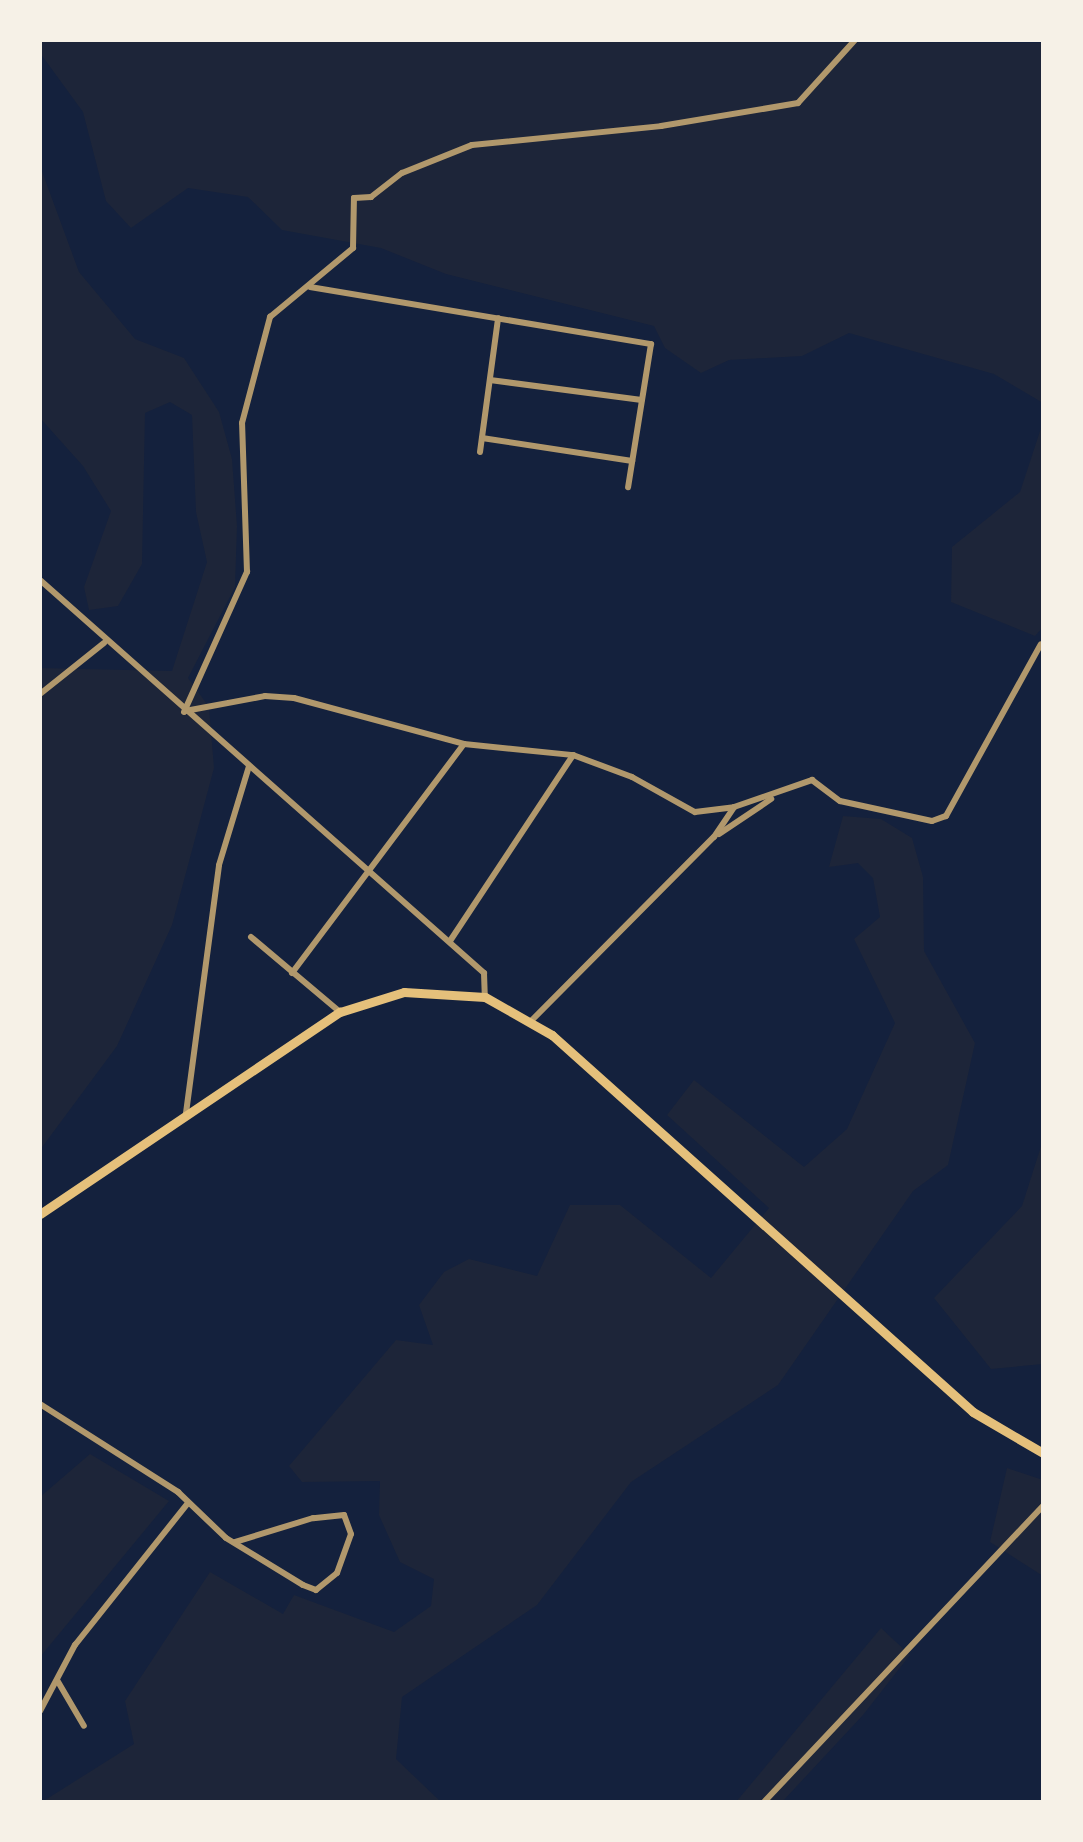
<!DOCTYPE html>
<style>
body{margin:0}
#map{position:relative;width:1083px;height:1842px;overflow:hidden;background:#14213d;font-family:"Noto Serif",serif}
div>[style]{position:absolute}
.green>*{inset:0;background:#1d2539}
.minor>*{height:6px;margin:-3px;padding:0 3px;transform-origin:3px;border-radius:3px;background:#b1986c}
.primary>*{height:9px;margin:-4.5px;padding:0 4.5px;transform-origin:4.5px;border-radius:4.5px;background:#e5c07b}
span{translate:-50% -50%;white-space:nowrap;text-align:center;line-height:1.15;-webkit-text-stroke:10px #f6f1e7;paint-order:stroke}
.frame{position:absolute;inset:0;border:42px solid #f6f1e7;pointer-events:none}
</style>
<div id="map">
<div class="green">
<i style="clip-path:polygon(40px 40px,1043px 43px,1043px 403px,994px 374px,849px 333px,802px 356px,729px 360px,701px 373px,665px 348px,654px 326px,446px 274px,381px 248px,282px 230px,248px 197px,188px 188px,131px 228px,106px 201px,83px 112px,40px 53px)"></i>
<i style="clip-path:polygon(40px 166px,79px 272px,135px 339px,184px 358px,219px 412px,232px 459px,237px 526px,235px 587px,188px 678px,209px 707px,214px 768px,172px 925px,117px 1046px,40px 1150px,40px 668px,172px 671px,207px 562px,196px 512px,192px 415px,170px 402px,145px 413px,142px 564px,118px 606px,89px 610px,84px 587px,111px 511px,83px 466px,40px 418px)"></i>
<i style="clip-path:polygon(1043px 422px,1043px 627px,1035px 636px,951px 602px,952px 547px,1020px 492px)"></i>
<i style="clip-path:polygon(843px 816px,881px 819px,912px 838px,923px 877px,924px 951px,975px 1043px,948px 1165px,913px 1191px,778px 1385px,631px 1482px,537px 1605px,402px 1697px,396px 1759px,441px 1802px,42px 1802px,134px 1744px,125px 1701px,210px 1572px,283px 1614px,294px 1595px,394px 1632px,431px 1606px,434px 1579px,400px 1562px,379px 1515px,380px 1481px,302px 1482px,289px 1466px,396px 1340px,433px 1345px,419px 1305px,444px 1272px,469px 1259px,537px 1276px,570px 1205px,620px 1205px,711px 1278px,769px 1208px,667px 1115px,694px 1080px,804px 1167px,847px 1129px,895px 1023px,854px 939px,880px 917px,873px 878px,858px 863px,829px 867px)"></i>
<i style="clip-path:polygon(1043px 1140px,1043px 1364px,991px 1369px,934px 1298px,1022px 1206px)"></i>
<i style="clip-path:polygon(90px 1454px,169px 1501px,40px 1657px,40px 1497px)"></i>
<i style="clip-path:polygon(1007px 1468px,1043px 1480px,1043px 1576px,990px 1542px)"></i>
<i style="clip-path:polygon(881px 1628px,910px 1655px,863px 1715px,782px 1802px,736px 1802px)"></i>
</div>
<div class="minor">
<i style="left:310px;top:287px;width:346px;rotate:9.5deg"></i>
<i style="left:651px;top:344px;width:145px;rotate:99.1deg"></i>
<i style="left:490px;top:380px;width:153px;rotate:7.5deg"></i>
<i style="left:482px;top:438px;width:152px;rotate:8.7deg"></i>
<i style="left:480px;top:452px;width:135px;rotate:-82.3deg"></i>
<i style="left:40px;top:580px;width:593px;rotate:41.51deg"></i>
<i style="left:484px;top:973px;width:24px;rotate:88deg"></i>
<i style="left:40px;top:694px;width:82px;rotate:-38.6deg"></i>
<i style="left:185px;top:711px;width:81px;rotate:-10.6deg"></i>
<i style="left:265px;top:696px;width:29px;rotate:4deg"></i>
<i style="left:294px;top:698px;width:176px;rotate:15.1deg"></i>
<i style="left:464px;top:744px;width:110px;rotate:5.8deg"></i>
<i style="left:573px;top:755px;width:63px;rotate:20.4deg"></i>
<i style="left:632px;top:777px;width:72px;rotate:29.1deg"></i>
<i style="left:695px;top:812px;width:39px;rotate:-7deg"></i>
<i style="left:184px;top:712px;width:154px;rotate:-65.8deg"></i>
<i style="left:247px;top:572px;width:149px;rotate:-91.9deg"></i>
<i style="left:242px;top:423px;width:110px;rotate:-75.2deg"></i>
<i style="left:270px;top:317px;width:108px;rotate:-39.7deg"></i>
<i style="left:353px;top:248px;width:50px;rotate:-88.9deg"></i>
<i style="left:354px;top:198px;width:17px;rotate:-3deg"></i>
<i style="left:371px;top:197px;width:39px;rotate:-38deg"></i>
<i style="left:402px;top:173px;width:75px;rotate:-21.8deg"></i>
<i style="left:472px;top:145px;width:190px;rotate:-5.7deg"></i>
<i style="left:661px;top:126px;width:139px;rotate:-9.5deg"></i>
<i style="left:798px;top:103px;width:85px;rotate:-47.9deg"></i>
<i style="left:719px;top:834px;width:63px;rotate:-33.9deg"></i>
<i style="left:251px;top:937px;width:116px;rotate:40.1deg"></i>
<i style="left:450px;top:941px;width:223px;rotate:-56.5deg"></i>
<i style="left:292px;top:973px;width:286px;rotate:-53.1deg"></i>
<i style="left:532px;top:1020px;width:258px;rotate:-45.2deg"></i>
<i style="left:714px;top:837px;width:36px;rotate:-56deg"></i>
<i style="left:734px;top:807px;width:83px;rotate:-19.1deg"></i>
<i style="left:812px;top:780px;width:35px;rotate:37deg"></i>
<i style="left:840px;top:801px;width:94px;rotate:12.3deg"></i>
<i style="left:932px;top:821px;width:15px;rotate:-20deg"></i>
<i style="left:946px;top:816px;width:196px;rotate:-61.1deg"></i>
<i style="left:186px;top:1113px;width:250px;rotate:-82.4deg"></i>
<i style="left:219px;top:865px;width:103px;rotate:-73.1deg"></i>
<i style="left:40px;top:1404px;width:164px;rotate:32.5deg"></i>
<i style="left:178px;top:1492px;width:66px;rotate:43.8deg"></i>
<i style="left:226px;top:1538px;width:90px;rotate:31.4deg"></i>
<i style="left:303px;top:1585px;width:14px;rotate:21deg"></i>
<i style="left:316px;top:1590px;width:27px;rotate:-39deg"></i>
<i style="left:337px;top:1573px;width:41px;rotate:-70.3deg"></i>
<i style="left:351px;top:1534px;width:20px;rotate:-110deg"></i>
<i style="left:344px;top:1515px;width:31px;rotate:174deg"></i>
<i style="left:313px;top:1518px;width:82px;rotate:162.9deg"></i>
<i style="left:57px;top:1680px;width:53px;rotate:59.6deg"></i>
<i style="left:40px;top:1711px;width:75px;rotate:-62.1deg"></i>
<i style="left:75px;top:1645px;width:181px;rotate:-51.5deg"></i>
<i style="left:764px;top:1802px;width:407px;rotate:-46.7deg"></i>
</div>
<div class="primary">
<i style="left:40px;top:1214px;width:362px;rotate:-34deg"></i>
<i style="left:340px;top:1012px;width:67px;rotate:-17.4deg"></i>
<i style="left:404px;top:992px;width:81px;rotate:3.5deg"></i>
<i style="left:485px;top:997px;width:77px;rotate:29.6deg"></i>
<i style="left:552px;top:1035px;width:565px;rotate:41.84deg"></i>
<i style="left:973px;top:1412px;width:81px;rotate:30.4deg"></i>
</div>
<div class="frame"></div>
</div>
